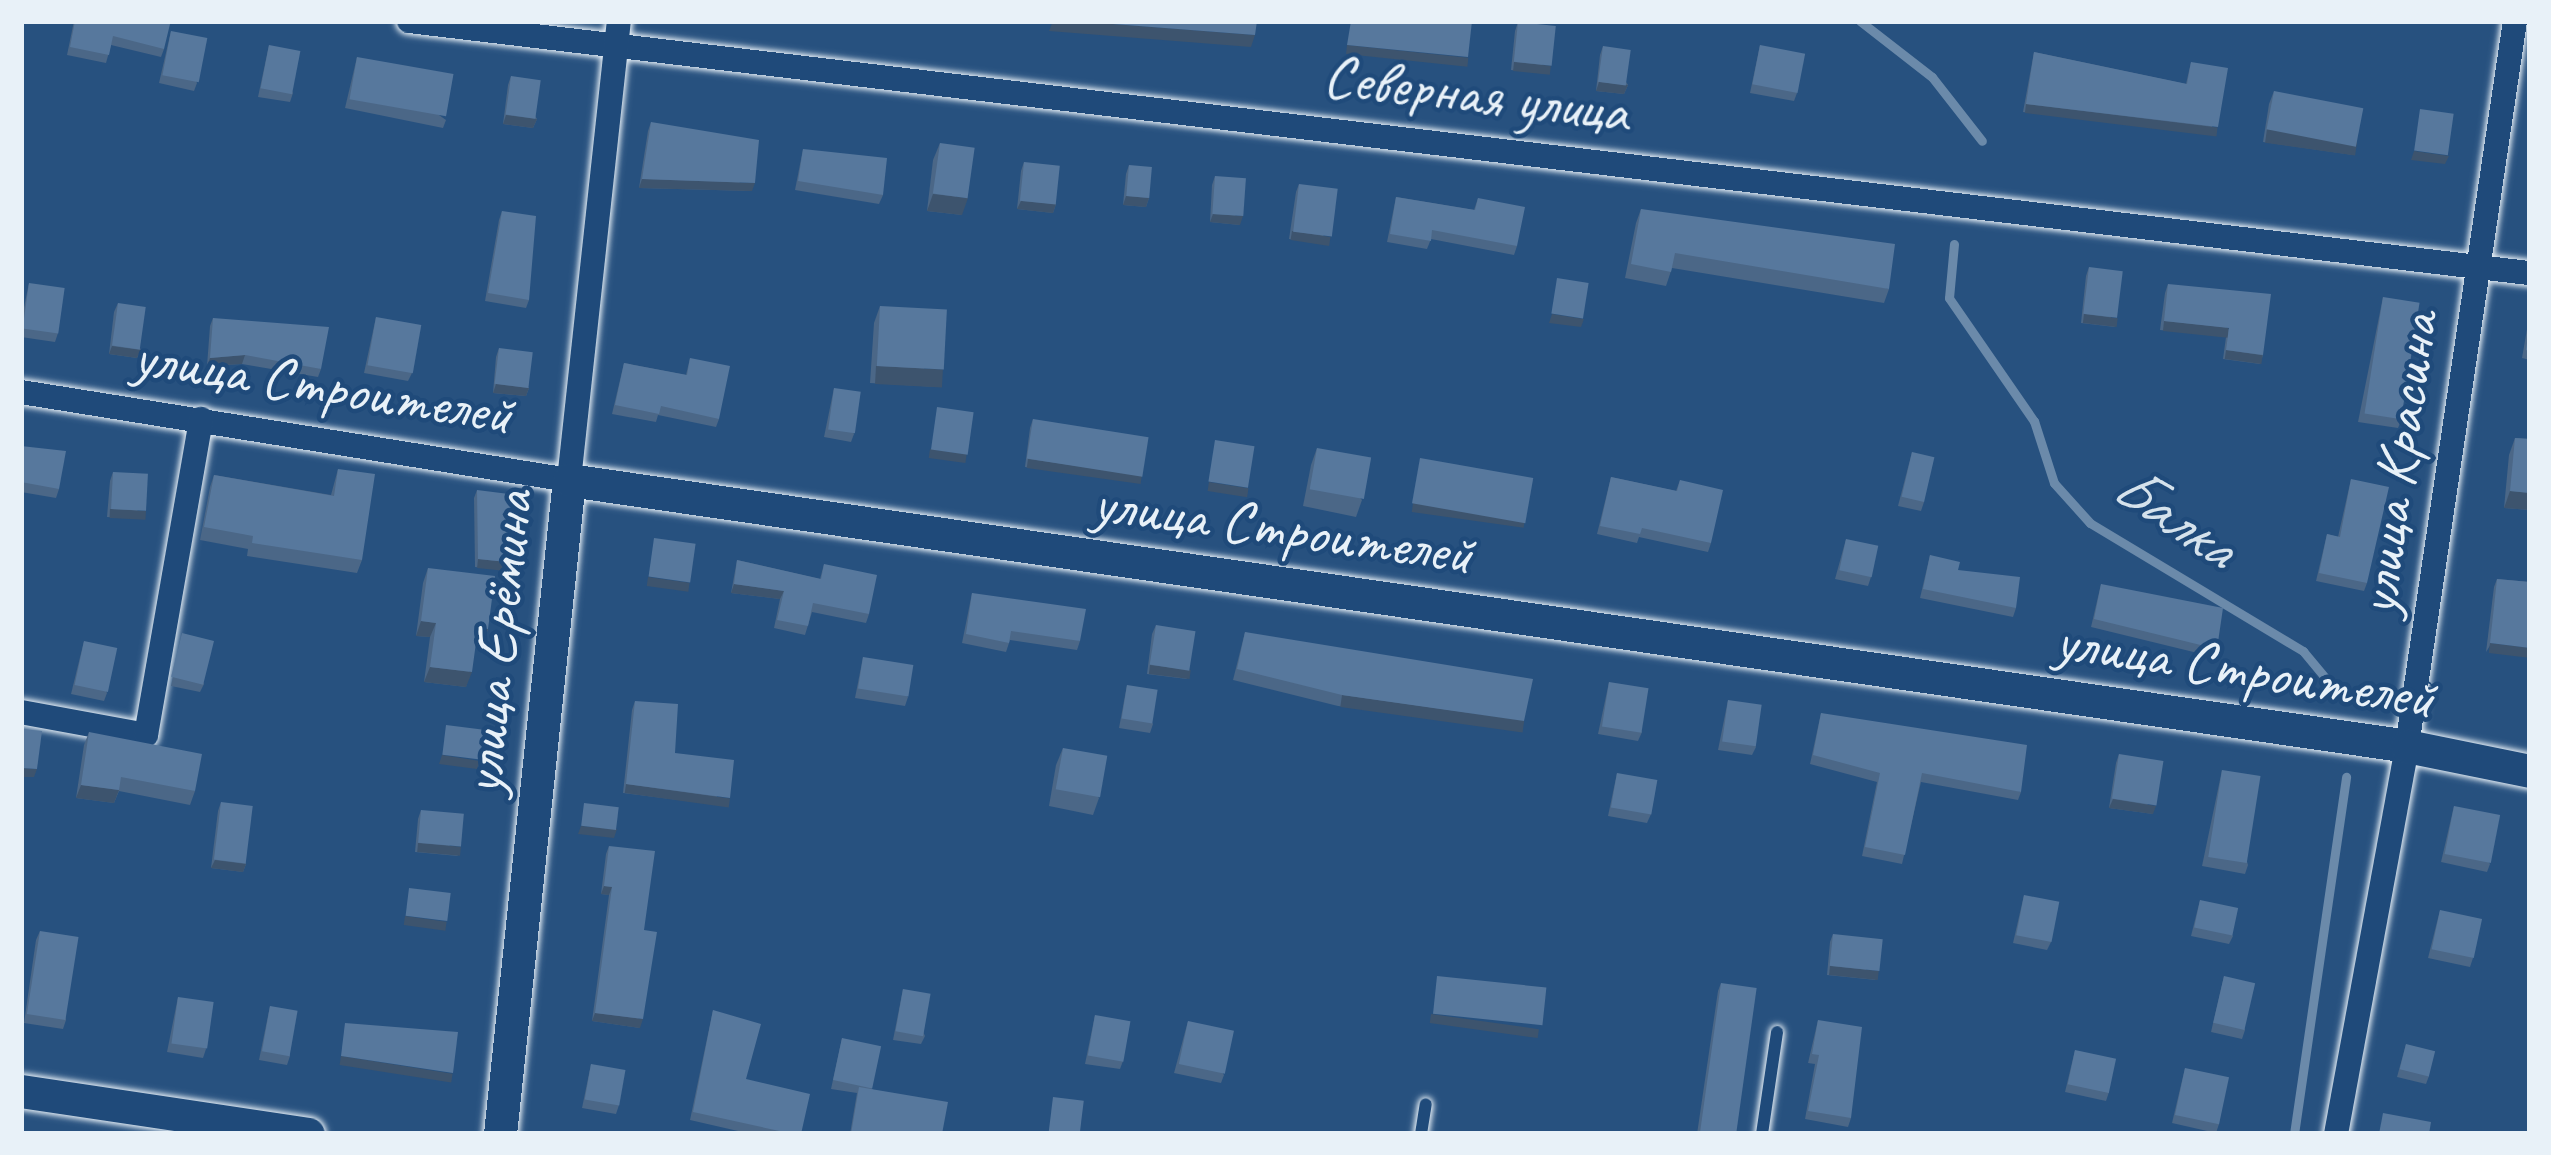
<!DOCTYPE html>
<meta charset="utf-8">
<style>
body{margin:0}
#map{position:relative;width:2551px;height:1155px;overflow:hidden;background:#27517f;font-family:Caveat,sans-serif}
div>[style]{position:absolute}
.stream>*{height:9px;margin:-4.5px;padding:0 4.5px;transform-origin:4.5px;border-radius:4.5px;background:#6b8aaa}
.roads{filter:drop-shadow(0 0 3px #e8f1f8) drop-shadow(0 0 3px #e8f1f8)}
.service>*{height:12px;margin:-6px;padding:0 6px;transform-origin:6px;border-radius:6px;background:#1f4a7a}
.minor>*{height:24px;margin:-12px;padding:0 12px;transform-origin:12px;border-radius:12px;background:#1f4a7a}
.tertiary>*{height:33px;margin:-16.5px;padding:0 16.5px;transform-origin:16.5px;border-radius:16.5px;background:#1f4a7a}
.wall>*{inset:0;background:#4b6787}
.shaded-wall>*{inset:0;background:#3d546e;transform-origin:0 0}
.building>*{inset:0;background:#57789d;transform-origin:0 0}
span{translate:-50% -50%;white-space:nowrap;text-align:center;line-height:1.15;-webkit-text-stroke:9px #1f4a7a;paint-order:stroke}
.street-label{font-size:60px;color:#e8f1f8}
.water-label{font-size:63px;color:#d5e2ec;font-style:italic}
.frame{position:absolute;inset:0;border:24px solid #e8f1f8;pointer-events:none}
</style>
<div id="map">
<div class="stream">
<i style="left:1860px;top:21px;width:91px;rotate:37.9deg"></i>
<i style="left:1932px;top:77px;width:81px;rotate:52deg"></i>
<i style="left:1954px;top:244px;width:54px;rotate:95.3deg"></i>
<i style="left:1949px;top:298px;width:150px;rotate:55.4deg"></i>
<i style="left:2034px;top:421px;width:65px;rotate:72.1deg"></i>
<i style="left:2054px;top:483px;width:54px;rotate:48deg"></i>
<i style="left:2090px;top:523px;width:249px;rotate:31deg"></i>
<i style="left:2303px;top:651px;width:61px;rotate:50.3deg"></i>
<i style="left:2294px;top:1134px;width:361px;rotate:-81.7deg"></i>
</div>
<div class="roads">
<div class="service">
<i style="left:1421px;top:1134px;width:30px;rotate:-81deg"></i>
<i style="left:1762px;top:1134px;width:103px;rotate:-81.6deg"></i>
</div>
<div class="minor">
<i style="left:409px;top:21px;width:2136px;rotate:6.78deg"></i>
<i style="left:21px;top:392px;width:555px;rotate:9.12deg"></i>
<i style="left:569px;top:480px;width:462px;rotate:-83.8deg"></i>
<i style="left:21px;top:712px;width:127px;rotate:10.4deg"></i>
<i style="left:146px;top:735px;width:321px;rotate:-80.1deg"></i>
<i style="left:2336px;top:1134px;width:394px;rotate:-79.6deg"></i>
<i style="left:2407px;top:746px;width:733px;rotate:-81.53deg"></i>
</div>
<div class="tertiary">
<i style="left:21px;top:1091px;width:290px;rotate:8.5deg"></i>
<i style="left:500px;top:1134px;width:658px;rotate:-83.98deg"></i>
<i style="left:569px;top:480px;width:1857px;rotate:8.23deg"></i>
<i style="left:2407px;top:746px;width:126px;rotate:11.5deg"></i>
</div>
</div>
<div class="wall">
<i style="clip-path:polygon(74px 21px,155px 21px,164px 49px,161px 57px,111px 45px,106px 63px,67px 55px)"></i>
<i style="clip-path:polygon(1518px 22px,1548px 74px,1511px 70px,1515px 31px)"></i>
<i style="clip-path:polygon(171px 31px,197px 83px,194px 91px,159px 83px)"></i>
<i style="clip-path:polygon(269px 45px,293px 93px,290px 102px,258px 97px)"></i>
<i style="clip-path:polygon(1760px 45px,1797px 93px,1794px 101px,1750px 93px)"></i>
<i style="clip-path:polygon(1603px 46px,1628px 85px,1624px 94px,1596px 91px,1600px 55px)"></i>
<i style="clip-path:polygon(2034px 52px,2186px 84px,2191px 62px,2215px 135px,2023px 112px)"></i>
<i style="clip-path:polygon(357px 57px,446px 120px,443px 128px,345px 108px)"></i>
<i style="clip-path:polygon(511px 76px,537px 119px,533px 128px,503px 124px,508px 85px)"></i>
<i style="clip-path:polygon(2274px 91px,2357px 142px,2353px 155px,2263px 142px,2269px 104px)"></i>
<i style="clip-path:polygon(651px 122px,752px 191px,639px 188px,648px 131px)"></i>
<i style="clip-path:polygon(940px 143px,962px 215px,927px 211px,933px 160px)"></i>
<i style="clip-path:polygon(803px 149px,883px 195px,879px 204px,795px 190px)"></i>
<i style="clip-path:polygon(1024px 162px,1056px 204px,1053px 213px,1017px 209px,1021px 171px)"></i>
<i style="clip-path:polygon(1129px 165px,1149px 198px,1146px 207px,1123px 205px,1126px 174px)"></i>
<i style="clip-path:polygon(1215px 176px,1240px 225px,1210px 222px,1212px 185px)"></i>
<i style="clip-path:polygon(1299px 184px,1328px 245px,1289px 239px,1296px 192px)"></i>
<i style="clip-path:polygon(1396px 197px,1474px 210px,1478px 198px,1517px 246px,1514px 255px,1431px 239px,1427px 249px,1387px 242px)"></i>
<i style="clip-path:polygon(1641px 209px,1889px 289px,1884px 303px,1672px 268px,1666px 286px,1625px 278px,1636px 223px)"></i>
<i style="clip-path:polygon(502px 211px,529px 300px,526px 308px,485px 301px,499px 220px)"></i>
<i style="clip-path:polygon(2089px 267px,2115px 327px,2081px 323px,2086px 276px)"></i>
<i style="clip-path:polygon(29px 283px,58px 333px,55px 342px,21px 337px,21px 322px)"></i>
<i style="clip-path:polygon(2168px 284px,2263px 355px,2260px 364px,2223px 359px,2226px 337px,2160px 330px,2165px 293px)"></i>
<i style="clip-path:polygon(2383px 297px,2402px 419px,2398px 428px,2358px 422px)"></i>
<i style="clip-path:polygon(118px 303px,141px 350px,137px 358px,109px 354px,114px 312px)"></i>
<i style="clip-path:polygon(880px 306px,937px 387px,870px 383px,874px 323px)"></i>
<i style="clip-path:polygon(2530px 312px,2530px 360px,2522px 358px)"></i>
<i style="clip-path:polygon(376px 317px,412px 373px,408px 381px,364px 373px)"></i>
<i style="clip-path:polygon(213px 318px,321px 369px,318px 377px,242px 364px,207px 366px,210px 326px)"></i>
<i style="clip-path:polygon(499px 348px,529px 388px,526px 396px,493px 393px,496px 357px)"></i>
<i style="clip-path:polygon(690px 358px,719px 419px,716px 427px,658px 415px,656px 422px,612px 414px,624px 363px,686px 375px)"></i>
<i style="clip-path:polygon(834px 388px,854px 434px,851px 442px,824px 437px)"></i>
<i style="clip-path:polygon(1033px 419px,1142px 475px,1139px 483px,1025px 467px,1030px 428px)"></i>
<i style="clip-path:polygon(2515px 438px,2530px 439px,2530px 510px,2504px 508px,2509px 455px)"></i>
<i style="clip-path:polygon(21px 446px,59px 489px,56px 498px,21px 492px)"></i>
<i style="clip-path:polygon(1317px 448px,1362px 500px,1356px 517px,1303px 506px,1311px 465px)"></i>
<i style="clip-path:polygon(1912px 452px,1924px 502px,1921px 511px,1898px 506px)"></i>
<i style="clip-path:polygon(338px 469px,362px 560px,357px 573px,247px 556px,248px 549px,200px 540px,210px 487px,214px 475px,331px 495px)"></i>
<i style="clip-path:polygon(113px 472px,143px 519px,107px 517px,110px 481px)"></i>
<i style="clip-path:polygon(1611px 477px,1676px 491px,1680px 480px,1711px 543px,1708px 552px,1639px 537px,1637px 543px,1597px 534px)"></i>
<i style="clip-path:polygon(2351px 479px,2367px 583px,2364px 591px,2316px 581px,2327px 534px,2338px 537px)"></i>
<i style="clip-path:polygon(477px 490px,507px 562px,504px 570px,475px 567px,474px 498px)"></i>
<i style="clip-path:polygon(1846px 539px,1871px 577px,1868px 586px,1835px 579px)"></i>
<i style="clip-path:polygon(1930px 555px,1958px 570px,2016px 608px,2013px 617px,1920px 598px)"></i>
<i style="clip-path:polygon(737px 560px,820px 579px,824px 564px,869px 614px,866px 623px,812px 612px,805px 635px,774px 628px,780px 599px,731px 593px)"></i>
<i style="clip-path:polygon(428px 568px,488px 629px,483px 644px,475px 643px,466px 687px,424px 682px,430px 637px,416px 636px,423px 583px)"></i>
<i style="clip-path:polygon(2497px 579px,2530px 582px,2486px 652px,2494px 587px)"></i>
<i style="clip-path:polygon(2101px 584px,2217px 649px,2214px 657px,2091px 627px)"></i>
<i style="clip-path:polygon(972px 593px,1080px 641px,1077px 650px,1010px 640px,1006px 652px,962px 643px)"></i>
<i style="clip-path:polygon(1156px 625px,1187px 679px,1147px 674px,1152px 634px)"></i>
<i style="clip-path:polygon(1245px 632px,1520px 731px,1338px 706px,1233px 680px)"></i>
<i style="clip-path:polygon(182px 633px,204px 684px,200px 692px,171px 686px)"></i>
<i style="clip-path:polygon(84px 641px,107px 693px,104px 701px,71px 694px)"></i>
<i style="clip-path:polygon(863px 657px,908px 697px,905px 706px,855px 698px)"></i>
<i style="clip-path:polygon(1609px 682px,1642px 732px,1638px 741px,1598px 734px)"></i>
<i style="clip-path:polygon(1127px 685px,1153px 724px,1150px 733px,1119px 728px)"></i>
<i style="clip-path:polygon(1728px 700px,1756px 747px,1752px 755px,1718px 750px)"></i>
<i style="clip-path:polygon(635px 701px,675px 753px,726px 806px,623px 793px,632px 710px)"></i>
<i style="clip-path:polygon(1821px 713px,2021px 792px,2018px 800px,1921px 782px,1902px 864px,1862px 856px,1877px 782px,1810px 764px)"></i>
<i style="clip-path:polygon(89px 732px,195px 791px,190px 805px,119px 791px,114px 803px,76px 798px,84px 745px)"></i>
<i style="clip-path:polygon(1063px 748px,1099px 798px,1093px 815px,1049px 806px,1056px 765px)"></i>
<i style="clip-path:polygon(2119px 754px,2153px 814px,2109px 808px,2116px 763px)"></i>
<i style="clip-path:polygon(2222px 770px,2248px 865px,2245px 874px,2202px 866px)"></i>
<i style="clip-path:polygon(1617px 773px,1651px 814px,1647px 823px,1608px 816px)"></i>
<i style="clip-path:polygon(221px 802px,246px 864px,243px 872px,211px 868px,218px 811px)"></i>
<i style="clip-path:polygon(2454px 806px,2490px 864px,2487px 872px,2441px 862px)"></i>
<i style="clip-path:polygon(421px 810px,458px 856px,415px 852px,418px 819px)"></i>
<i style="clip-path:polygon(609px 846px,640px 1028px,592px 1021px,609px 895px,601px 894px,606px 854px)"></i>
<i style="clip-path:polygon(2024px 895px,2051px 942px,2047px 950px,2013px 943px)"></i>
<i style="clip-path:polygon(2200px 900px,2233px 936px,2229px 944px,2191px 936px)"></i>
<i style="clip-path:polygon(2440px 910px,2473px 958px,2470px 967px,2428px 958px)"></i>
<i style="clip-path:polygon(40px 931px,66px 1020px,63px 1029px,24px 1023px,36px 940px)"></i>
<i style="clip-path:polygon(1833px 934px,1876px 980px,1827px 975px,1830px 942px)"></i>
<i style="clip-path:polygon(2224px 976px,2245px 1030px,2242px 1039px,2211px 1032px)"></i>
<i style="clip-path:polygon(1721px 983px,1732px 1134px,1697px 1134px,1718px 991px)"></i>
<i style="clip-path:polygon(903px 989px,925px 1036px,921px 1044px,893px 1040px)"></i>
<i style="clip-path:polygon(178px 997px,206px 1049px,203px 1058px,167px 1052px)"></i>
<i style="clip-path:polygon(270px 1006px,290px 1056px,287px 1065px,259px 1060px)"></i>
<i style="clip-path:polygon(713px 1010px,746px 1079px,801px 1134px,751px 1134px,690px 1120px)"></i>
<i style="clip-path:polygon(1095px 1015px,1123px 1061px,1120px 1069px,1085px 1064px)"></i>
<i style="clip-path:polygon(1818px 1020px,1851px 1118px,1848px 1127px,1805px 1119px,1815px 1064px,1808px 1063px)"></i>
<i style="clip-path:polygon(1188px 1021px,1224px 1075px,1221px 1083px,1174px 1073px)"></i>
<i style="clip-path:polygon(842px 1038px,872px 1089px,942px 1134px,850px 1134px,857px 1093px,831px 1089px)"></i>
<i style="clip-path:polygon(2406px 1044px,2429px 1076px,2426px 1084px,2397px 1077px)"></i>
<i style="clip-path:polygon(2075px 1050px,2109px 1092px,2106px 1101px,2065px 1092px)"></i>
<i style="clip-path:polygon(591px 1064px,619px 1105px,616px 1114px,582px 1108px)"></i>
<i style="clip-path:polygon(2185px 1068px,2219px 1124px,2216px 1133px,2172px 1123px)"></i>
</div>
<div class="shaded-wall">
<i style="clip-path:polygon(1053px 21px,1074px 21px,1255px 35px,1251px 47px,1049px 31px)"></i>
<i style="left:1347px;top:45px;width:122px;height:9px;rotate:6deg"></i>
<i style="left:1514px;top:62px;width:37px;height:9px;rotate:6deg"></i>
<i style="clip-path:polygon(1599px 82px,1628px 85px,1624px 94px,1596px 91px)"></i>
<i style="left:2026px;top:104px;width:193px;height:9px;rotate:7deg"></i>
<i style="clip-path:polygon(506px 115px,537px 119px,533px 128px,503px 124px)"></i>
<i style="left:2267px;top:129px;width:91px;height:14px;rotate:8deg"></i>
<i style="clip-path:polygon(2414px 151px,2449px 156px,2445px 164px,2411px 160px)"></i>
<i style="clip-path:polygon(642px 179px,755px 183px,752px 191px,639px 188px)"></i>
<i style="clip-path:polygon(933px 194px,968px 198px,962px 215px,927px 211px)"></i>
<i style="clip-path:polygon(1126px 196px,1149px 198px,1146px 207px,1123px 205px)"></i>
<i style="clip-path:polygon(1021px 201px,1056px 204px,1053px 213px,1017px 209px)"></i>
<i style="clip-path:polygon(1213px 214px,1243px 216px,1240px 225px,1210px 222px)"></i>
<i style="left:1292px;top:231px;width:39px;height:9px;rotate:9deg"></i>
<i style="clip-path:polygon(1552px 314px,1584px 319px,1581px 327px,1549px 323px)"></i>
<i style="left:2084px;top:314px;width:34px;height:9px;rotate:7deg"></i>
<i style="left:2164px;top:321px;width:65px;height:10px;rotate:6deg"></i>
<i style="clip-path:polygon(112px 346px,141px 350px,137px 358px,109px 354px)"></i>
<i style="left:2226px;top:350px;width:37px;height:9px;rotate:8deg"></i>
<i style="clip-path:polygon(245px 355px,242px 364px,207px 366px,210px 358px)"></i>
<i style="left:876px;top:366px;width:67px;height:18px;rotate:3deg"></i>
<i style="clip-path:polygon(496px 384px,529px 388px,526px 396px,493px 393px)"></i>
<i style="left:930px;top:449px;width:37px;height:9px;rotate:8deg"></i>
<i style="left:1028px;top:459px;width:115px;height:9px;rotate:8deg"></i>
<i style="left:1209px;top:482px;width:40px;height:9px;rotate:9deg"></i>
<i style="clip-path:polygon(2510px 491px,2530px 493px,2530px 510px,2504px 508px)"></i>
<i style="left:1413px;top:503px;width:113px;height:9px;rotate:8deg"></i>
<i style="left:110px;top:509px;width:36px;height:9px;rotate:3deg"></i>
<i style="left:478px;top:559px;width:29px;height:9px;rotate:6deg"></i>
<i style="left:648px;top:577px;width:42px;height:9px;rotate:8deg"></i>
<i style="clip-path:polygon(734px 584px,784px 591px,780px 599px,731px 593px)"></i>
<i style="clip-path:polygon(421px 621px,436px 623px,430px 637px,416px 636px)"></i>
<i style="clip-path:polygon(478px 628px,488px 629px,483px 644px,472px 643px)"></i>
<i style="left:2490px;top:643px;width:40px;height:10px;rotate:7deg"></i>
<i style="left:1150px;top:665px;width:41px;height:9px;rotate:7deg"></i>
<i style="clip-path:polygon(430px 667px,472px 672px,466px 687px,424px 682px)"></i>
<i style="left:1342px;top:695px;width:184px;height:12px;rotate:8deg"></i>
<i style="clip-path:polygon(442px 755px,480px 761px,477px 769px,439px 764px)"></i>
<i style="clip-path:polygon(21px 768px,37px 769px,34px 777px,21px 777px)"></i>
<i style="left:626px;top:784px;width:105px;height:9px;rotate:8deg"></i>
<i style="clip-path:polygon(81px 785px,119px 790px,114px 803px,76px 798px)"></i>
<i style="clip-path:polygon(2113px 799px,2156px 806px,2153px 814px,2109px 808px)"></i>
<i style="clip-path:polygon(581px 826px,617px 829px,614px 838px,578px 834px)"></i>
<i style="left:418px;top:843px;width:43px;height:9px;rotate:5deg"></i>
<i style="clip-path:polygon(215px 860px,246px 864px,243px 872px,211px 868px)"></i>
<i style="clip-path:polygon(604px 886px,612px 887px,609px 895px,601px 894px)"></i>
<i style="left:405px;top:916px;width:42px;height:9px;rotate:8deg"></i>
<i style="left:1830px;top:966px;width:49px;height:9px;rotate:6deg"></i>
<i style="clip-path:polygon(595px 1013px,643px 1019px,640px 1028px,592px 1021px)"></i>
<i style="left:1431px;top:1014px;width:109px;height:9px;rotate:8deg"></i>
<i style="left:341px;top:1056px;width:113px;height:9px;rotate:9deg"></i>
</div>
<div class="building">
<i style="clip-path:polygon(75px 21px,155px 21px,170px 24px,164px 49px,113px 36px,109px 55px,70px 47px)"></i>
<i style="clip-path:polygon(1074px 21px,1257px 21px,1255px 35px)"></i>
<i style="clip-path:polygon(1351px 21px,1472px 21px,1468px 57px,1347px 45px)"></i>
<i style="left:1518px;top:22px;width:38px;height:40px;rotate:6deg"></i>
<i style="left:171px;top:31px;width:37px;height:45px;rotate:11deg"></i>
<i style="left:269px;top:45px;width:32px;height:44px;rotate:11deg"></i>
<i style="left:1760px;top:45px;width:46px;height:40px;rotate:11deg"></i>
<i style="left:1603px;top:46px;width:28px;height:36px;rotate:8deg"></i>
<i style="clip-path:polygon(2034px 52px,2187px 84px,2191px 62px,2228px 68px,2218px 127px,2026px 104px)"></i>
<i style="left:357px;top:57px;width:98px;height:43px;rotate:10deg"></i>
<i style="left:511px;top:76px;width:30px;height:39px;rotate:8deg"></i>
<i style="left:2274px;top:91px;width:91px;height:39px;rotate:11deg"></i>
<i style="left:2420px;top:109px;width:34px;height:42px;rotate:8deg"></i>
<i style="clip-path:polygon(651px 122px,759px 140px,755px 183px,642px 179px)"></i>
<i style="left:940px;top:143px;width:35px;height:51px;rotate:8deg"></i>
<i style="clip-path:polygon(803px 149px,887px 158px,883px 195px,798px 181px)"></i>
<i style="left:1024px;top:162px;width:36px;height:39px;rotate:6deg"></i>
<i style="left:1129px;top:165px;width:23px;height:31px;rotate:5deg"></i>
<i style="left:1215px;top:176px;width:31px;height:38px;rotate:4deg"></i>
<i style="left:1299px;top:184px;width:39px;height:48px;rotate:7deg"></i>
<i style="clip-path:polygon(1396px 197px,1475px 210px,1478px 198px,1525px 207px,1517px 246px,1432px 230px,1431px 241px,1390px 234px)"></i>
<i style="clip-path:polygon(1641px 209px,1895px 244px,1889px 289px,1675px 253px,1671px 272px,1631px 264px)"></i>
<i style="clip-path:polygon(502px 211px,536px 216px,529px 300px,488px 293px)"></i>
<i style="left:2089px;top:267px;width:34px;height:47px;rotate:7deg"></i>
<i style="left:1557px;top:278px;width:32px;height:36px;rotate:9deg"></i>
<i style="left:29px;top:283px;width:36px;height:46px;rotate:8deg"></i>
<i style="clip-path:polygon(2168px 284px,2271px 294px,2263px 355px,2226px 350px,2229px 328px,2164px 321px)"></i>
<i style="left:2383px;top:297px;width:37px;height:118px;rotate:9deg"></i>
<i style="left:118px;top:303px;width:28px;height:43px;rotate:8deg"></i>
<i style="left:880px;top:306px;width:67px;height:60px;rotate:3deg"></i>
<i style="left:376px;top:317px;width:46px;height:49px;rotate:10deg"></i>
<i style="clip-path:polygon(213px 318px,329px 327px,321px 369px,245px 355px,210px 358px)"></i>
<i style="clip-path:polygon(2530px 322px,2530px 351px,2526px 350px)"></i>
<i style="left:499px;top:348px;width:34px;height:36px;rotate:7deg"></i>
<i style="clip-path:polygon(690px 358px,730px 366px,719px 419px,661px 406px,659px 414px,615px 405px,624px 363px,687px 375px)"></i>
<i style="left:834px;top:388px;width:27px;height:42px;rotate:8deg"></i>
<i style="left:937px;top:407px;width:37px;height:43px;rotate:8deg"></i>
<i style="left:1033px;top:419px;width:117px;height:40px;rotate:9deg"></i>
<i style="clip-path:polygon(2515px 438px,2530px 439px,2530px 493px,2510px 491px)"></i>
<i style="left:1215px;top:440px;width:40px;height:42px;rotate:9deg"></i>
<i style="clip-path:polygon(21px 446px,66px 451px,59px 489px,21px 482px)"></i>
<i style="left:1317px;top:448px;width:55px;height:42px;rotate:10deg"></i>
<i style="left:1912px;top:452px;width:23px;height:46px;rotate:13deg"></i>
<i style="left:1420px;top:458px;width:115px;height:46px;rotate:10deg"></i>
<i style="clip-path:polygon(338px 469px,375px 474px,362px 560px,252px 543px,253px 536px,204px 527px,214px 475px,334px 496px)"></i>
<i style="left:113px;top:472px;width:35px;height:37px;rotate:3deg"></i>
<i style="clip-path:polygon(1611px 477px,1677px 491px,1680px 480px,1723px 490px,1711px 543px,1642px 528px,1640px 534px,1600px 526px)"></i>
<i style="clip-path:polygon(2351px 479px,2389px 487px,2367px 583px,2319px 573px,2327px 534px,2340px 537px)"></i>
<i style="clip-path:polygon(477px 490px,517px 495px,507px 562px,478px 559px)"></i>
<i style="left:654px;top:538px;width:42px;height:39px;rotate:8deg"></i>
<i style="left:1846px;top:539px;width:33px;height:32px;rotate:12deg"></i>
<i style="clip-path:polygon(1930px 555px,1960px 562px,1958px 570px,2020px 577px,2016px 608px,1923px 589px)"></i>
<i style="clip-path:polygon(737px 560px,821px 579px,824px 564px,877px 575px,869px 614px,813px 603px,808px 626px,777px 620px,784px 591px,734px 584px)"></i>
<i style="clip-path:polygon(428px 568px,495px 576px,488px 629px,478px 628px,472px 672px,430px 667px,436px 623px,421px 621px)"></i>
<i style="clip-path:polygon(2497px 579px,2530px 582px,2530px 648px,2490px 643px)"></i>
<i style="clip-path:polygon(2101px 584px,2223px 608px,2217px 649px,2094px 619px)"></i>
<i style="clip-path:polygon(972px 593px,1086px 609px,1080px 641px,1011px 631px,1009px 643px,966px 634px)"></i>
<i style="left:1156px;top:625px;width:40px;height:40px;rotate:9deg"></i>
<i style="clip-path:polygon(1245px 632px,1533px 679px,1524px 721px,1342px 695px,1237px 669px)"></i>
<i style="left:182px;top:633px;width:33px;height:45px;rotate:14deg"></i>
<i style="left:84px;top:641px;width:34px;height:45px;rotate:12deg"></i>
<i style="left:863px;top:657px;width:51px;height:32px;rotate:9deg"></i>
<i style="left:1609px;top:682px;width:40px;height:45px;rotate:9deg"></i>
<i style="left:1127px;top:685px;width:31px;height:34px;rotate:9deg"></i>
<i style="left:1728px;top:700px;width:34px;height:42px;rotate:8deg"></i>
<i style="clip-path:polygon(635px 701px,678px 704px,675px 753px,734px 760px,730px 798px,626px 784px)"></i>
<i style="clip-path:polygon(1821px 713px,2027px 745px,2021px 792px,1922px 773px,1905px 855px,1865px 847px,1880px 773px,1813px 755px)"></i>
<i style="left:446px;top:725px;width:38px;height:30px;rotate:7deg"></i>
<i style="clip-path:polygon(21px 729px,42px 731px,37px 769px,21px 768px)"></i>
<i style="clip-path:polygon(89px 732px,202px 754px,195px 791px,121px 777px,119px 790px,81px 785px)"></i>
<i style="left:1063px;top:748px;width:45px;height:42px;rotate:10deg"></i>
<i style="left:2119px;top:754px;width:45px;height:45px;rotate:9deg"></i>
<i style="left:2222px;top:770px;width:39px;height:88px;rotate:9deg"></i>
<i style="left:1617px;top:773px;width:41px;height:35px;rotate:10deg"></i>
<i style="left:221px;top:802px;width:32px;height:58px;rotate:7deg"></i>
<i style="left:584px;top:803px;width:35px;height:23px;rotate:7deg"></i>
<i style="left:2454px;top:806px;width:47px;height:49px;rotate:11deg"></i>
<i style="left:421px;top:810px;width:43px;height:33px;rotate:5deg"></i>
<i style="clip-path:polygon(609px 846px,655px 851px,644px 930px,657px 932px,643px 1019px,595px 1013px,612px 887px,604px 886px)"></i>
<i style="left:409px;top:888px;width:42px;height:28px;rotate:7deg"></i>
<i style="left:2024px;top:895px;width:36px;height:41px;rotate:11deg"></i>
<i style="left:2200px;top:900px;width:39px;height:28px;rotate:12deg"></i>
<i style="left:2440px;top:910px;width:43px;height:40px;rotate:12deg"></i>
<i style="left:40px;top:931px;width:39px;height:84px;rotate:9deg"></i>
<i style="left:1833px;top:934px;width:50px;height:32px;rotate:6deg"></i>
<i style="left:1437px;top:976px;width:110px;height:38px;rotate:6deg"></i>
<i style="left:2224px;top:976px;width:32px;height:48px;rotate:13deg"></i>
<i style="left:1721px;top:983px;width:36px;height:153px;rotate:8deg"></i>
<i style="left:903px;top:989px;width:28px;height:43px;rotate:10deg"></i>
<i style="left:178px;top:997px;width:36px;height:47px;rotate:8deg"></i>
<i style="left:270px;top:1006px;width:28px;height:46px;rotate:10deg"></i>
<i style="clip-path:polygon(713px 1010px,761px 1024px,746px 1079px,810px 1094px,801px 1134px,793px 1134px,693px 1112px)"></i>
<i style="left:1095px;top:1015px;width:36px;height:41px;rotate:10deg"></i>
<i style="clip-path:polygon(1818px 1020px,1862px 1027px,1851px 1118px,1808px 1111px,1819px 1055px,1812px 1054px)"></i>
<i style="left:1188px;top:1021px;width:47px;height:44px;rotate:12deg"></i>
<i style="clip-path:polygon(345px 1023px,458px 1032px,453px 1073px,341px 1056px)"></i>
<i style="left:842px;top:1038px;width:40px;height:43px;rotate:12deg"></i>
<i style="left:2406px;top:1044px;width:30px;height:26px;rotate:14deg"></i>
<i style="left:2075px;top:1050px;width:42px;height:35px;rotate:12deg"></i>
<i style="left:591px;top:1064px;width:35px;height:36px;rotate:10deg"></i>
<i style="left:2185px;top:1068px;width:45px;height:48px;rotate:12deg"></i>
<i style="clip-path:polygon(859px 1087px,948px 1102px,942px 1134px,851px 1134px)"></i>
<i style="left:1053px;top:1097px;width:31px;height:37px;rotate:7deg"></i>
<i style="clip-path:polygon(2383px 1113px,2431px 1122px,2429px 1134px,2379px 1134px)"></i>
</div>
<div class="street-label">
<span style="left:1476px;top:94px;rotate:7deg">Северная улица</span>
<span style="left:323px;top:385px;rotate:9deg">улица Строителей</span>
<span style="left:2397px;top:464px;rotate:-82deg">улица Красина</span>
<span style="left:1283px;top:528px;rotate:8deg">улица Строителей</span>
<span style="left:497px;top:643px;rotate:-84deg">улица Ерёмина</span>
<span style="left:2245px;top:669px;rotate:9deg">улица Строителей</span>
</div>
<div class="water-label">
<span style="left:2174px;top:516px;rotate:34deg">Балка</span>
</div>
<div class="frame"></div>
</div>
